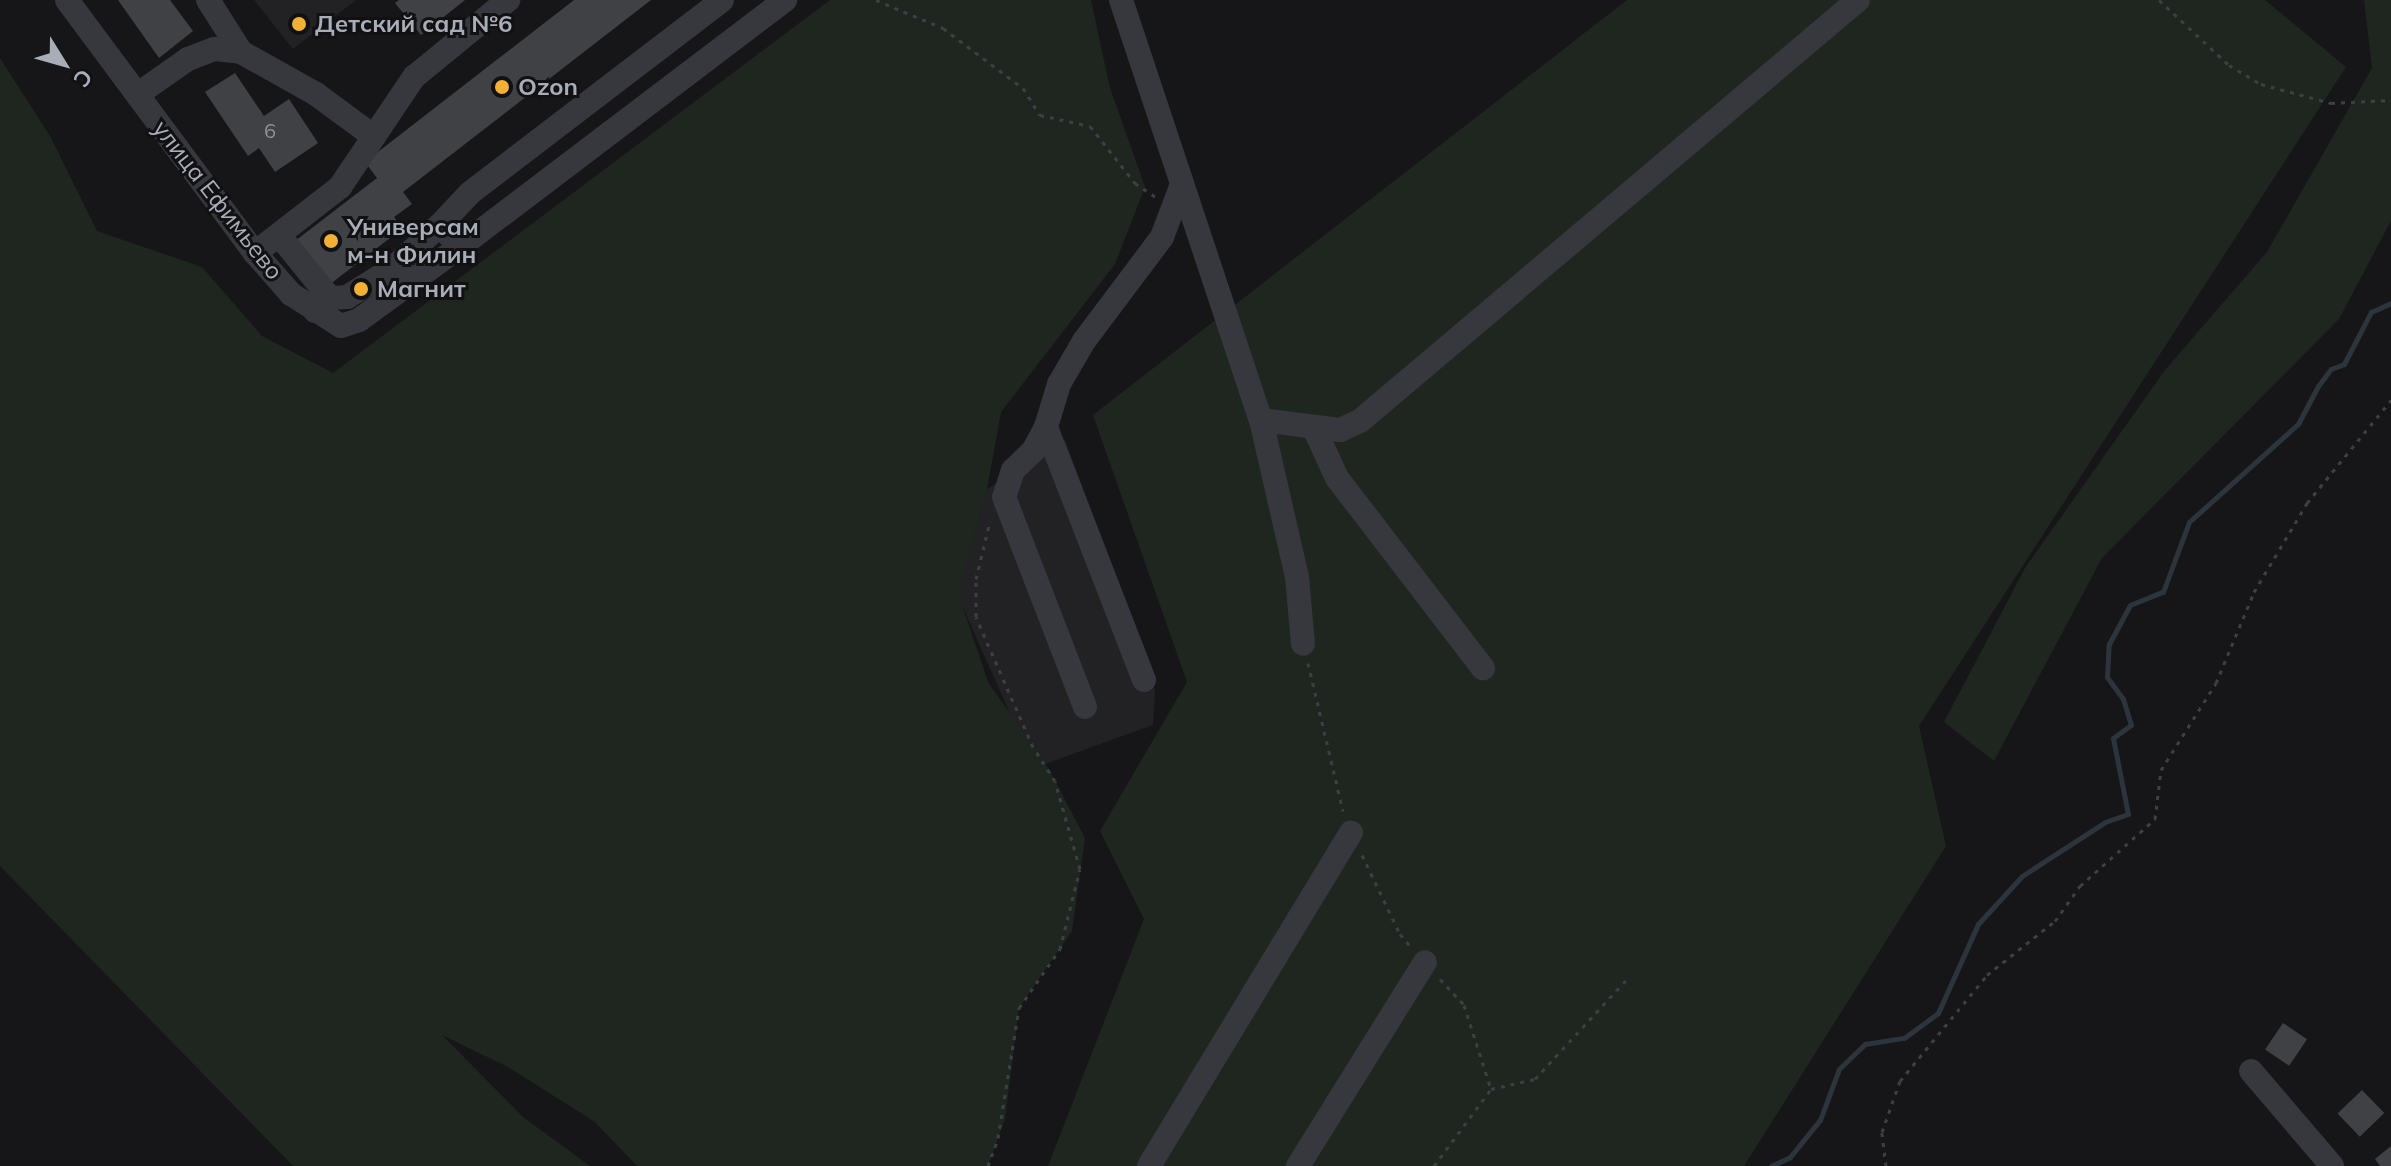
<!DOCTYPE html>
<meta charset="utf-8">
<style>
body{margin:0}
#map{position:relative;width:2391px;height:1166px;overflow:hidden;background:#161618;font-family:Mulish,sans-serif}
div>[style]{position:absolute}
.built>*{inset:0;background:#222225}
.green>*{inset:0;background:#1e261f}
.stream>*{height:5px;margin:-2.5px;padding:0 2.5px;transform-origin:2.5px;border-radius:2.5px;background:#2c353c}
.building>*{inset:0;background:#404145;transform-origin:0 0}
.path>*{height:3px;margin-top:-1.5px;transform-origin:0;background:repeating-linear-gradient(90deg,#3d3f44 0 4px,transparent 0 10px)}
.minor>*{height:24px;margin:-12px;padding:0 12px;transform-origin:12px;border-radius:12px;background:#37383d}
.dots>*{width:22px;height:22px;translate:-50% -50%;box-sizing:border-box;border:4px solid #111113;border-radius:50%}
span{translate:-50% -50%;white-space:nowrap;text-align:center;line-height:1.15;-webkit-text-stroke:6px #111113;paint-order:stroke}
.number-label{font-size:20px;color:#8e929b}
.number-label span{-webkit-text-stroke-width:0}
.poi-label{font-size:24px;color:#a8adb8;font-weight:700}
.left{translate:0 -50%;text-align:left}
.street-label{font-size:24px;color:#a8adb8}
.north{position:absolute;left:24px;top:24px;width:80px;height:80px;-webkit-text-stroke:6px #111113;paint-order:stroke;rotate:127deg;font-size:22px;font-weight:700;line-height:32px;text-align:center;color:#a8adb8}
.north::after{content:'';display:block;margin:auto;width:28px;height:36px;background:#a8adb8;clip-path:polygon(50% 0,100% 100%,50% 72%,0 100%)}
</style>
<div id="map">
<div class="built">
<i style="clip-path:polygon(254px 0,356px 0,293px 49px)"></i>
<i style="clip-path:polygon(1065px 440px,1147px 658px,1155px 692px,1153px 725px,1034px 768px,957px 594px,987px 489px)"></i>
</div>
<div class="green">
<i style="clip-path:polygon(830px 0,1091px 0,1110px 88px,1145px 187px,1115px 264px,1001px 412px,987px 489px,958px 593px,988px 682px,1050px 771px,1085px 838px,1072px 931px,1019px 1008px,1005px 1119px,988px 1166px,637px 1166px,595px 1122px,508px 1067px,442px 1035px,523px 1117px,590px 1166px,293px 1166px,0 866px,0 58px,50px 136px,97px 231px,202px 267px,262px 336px,333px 373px)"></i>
<i style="clip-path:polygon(1627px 0,2265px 0,2346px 67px,1919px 726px,1946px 846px,1744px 1166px,1048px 1166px,1144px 919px,1100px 831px,1187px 682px,1093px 415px)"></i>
<i style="clip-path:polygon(2364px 0,2391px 0,2391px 221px,2339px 319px,2102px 558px,1994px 761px,1944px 722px,2025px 568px,2165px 370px,2267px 252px,2372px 68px)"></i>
</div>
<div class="stream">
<i style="left:1771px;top:1166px;width:21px;rotate:-25deg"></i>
<i style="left:1790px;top:1157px;width:48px;rotate:-51deg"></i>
<i style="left:1820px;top:1120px;width:54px;rotate:-69.6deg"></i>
<i style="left:1839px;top:1069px;width:36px;rotate:-44deg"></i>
<i style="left:1865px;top:1044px;width:39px;rotate:-9deg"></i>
<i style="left:1904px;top:1038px;width:42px;rotate:-36.3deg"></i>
<i style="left:1938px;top:1013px;width:98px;rotate:-65.8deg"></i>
<i style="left:1978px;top:924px;width:65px;rotate:-47.5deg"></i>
<i style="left:2022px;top:876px;width:99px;rotate:-33deg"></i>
<i style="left:2105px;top:822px;width:24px;rotate:-19deg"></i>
<i style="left:2128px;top:814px;width:77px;rotate:-101.2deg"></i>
<i style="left:2113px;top:738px;width:22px;rotate:-36deg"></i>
<i style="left:2131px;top:725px;width:27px;rotate:-107deg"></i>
<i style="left:2123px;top:699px;width:27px;rotate:-126deg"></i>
<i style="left:2107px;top:677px;width:33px;rotate:-87deg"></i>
<i style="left:2109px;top:644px;width:44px;rotate:-61.7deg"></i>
<i style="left:2130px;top:605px;width:35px;rotate:-22deg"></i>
<i style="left:2163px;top:592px;width:75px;rotate:-69.6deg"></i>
<i style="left:2189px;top:522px;width:147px;rotate:-42deg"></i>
<i style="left:2298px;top:424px;width:43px;rotate:-62.2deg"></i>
<i style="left:2318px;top:386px;width:21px;rotate:-53deg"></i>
<i style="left:2331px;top:369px;width:14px;rotate:-21deg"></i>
<i style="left:2344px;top:364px;width:59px;rotate:-62.6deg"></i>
<i style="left:2371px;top:312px;width:22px;rotate:-24deg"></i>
</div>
<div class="building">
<i style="clip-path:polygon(118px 0,170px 0,193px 31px,159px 58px)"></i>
<i style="clip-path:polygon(399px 0,465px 0,421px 35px,395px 3px)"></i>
<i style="clip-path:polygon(574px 0,651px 0,403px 192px,412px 204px,394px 217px,403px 228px,329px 285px,295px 241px,377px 178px,365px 162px)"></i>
<i style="clip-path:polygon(235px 73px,264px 116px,289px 99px,318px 143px,275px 172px,259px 148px,248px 156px,205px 92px)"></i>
<i style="left:2283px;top:1023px;width:29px;height:32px;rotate:34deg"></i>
<i style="left:2362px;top:1090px;width:32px;height:34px;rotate:46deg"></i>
<i style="clip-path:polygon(2391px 1146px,2391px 1166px,2380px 1166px,2375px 1159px)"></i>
</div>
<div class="path">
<i style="left:876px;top:0;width:73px;rotate:22.7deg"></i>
<i style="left:943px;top:28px;width:100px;rotate:36.9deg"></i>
<i style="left:1023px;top:88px;width:32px;rotate:58deg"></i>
<i style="left:1040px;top:115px;width:51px;rotate:12.4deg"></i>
<i style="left:1090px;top:126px;width:73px;rotate:51.7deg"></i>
<i style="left:1135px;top:183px;width:25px;rotate:34deg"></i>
<i style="left:2159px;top:0;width:96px;rotate:42.9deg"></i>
<i style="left:2229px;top:65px;width:37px;rotate:31deg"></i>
<i style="left:2261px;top:84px;width:73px;rotate:15.2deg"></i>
<i style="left:2331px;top:103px;width:60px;rotate:-2.9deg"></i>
<i style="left:1308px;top:663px;width:152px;rotate:76.7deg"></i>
<i style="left:1362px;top:855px;width:88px;rotate:64.3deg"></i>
<i style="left:1400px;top:934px;width:17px;rotate:50deg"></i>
<i style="left:1440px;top:979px;width:35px;rotate:47deg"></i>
<i style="left:1464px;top:1005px;width:88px;rotate:72.2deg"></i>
<i style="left:1491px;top:1089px;width:45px;rotate:-12.8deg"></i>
<i style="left:1535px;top:1079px;width:136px;rotate:-47.4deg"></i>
<i style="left:988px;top:1166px;width:30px;rotate:-70deg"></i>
<i style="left:998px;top:1138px;width:132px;rotate:-80.8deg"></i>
<i style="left:1019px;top:1008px;width:72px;rotate:-55.2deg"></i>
<i style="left:1060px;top:949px;width:82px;rotate:-76deg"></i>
<i style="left:1080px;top:869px;width:91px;rotate:-105.9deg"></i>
<i style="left:1055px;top:781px;width:40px;rotate:-122.9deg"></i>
<i style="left:1033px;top:747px;width:142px;rotate:-113.7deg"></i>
<i style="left:976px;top:617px;width:38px;rotate:-90deg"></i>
<i style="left:976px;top:579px;width:60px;rotate:-76.4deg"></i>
<i style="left:1434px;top:1166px;width:96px;rotate:-53.5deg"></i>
<i style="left:1886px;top:1166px;width:34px;rotate:-97deg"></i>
<i style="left:1882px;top:1132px;width:54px;rotate:-70.6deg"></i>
<i style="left:1900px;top:1081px;width:137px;rotate:-50.6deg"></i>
<i style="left:1987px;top:975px;width:87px;rotate:-38.5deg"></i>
<i style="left:2055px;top:921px;width:43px;rotate:-54.5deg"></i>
<i style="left:2080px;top:886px;width:101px;rotate:-41.8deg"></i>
<i style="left:2155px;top:819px;width:49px;rotate:-83deg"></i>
<i style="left:2161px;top:770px;width:103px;rotate:-57.7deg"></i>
<i style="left:2216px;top:683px;width:99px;rotate:-67.3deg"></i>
<i style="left:2254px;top:592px;width:104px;rotate:-59.2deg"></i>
<i style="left:2307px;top:503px;width:133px;rotate:-50.8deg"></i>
</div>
<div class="minor">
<i style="left:67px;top:0;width:315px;rotate:53.4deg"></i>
<i style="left:255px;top:253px;width:55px;rotate:48.7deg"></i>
<i style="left:291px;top:294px;width:59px;rotate:32.6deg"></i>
<i style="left:341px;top:326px;width:19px;rotate:-18deg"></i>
<i style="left:359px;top:320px;width:126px;rotate:-36deg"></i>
<i style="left:461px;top:246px;width:407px;rotate:-37.2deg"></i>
<i style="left:208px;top:0;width:62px;rotate:57.6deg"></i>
<i style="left:1121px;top:0;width:443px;rotate:71.6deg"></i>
<i style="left:1261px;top:420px;width:161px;rotate:77.1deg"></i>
<i style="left:1297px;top:577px;width:67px;rotate:84.9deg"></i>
<i style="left:138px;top:94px;width:61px;rotate:-35deg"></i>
<i style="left:188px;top:59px;width:28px;rotate:-21deg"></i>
<i style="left:214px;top:49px;width:27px;rotate:6deg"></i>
<i style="left:241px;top:52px;width:86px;rotate:29.2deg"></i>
<i style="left:316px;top:94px;width:71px;rotate:36.4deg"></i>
<i style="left:439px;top:226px;width:45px;rotate:-46.8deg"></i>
<i style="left:470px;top:193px;width:317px;rotate:-37.4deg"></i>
<i style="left:279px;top:235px;width:81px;rotate:51deg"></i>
<i style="left:255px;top:253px;width:108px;rotate:-37.8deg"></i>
<i style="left:340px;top:187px;width:133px;rotate:-56.1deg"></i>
<i style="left:414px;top:77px;width:122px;rotate:-39.3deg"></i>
<i style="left:315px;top:311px;width:20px;rotate:-41deg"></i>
<i style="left:330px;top:298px;width:17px;rotate:-3deg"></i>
<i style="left:347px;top:297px;width:53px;rotate:-31.9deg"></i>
<i style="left:392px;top:269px;width:64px;rotate:-42.5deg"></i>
<i style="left:439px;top:226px;width:15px;rotate:42deg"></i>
<i style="left:1261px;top:420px;width:80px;rotate:7.2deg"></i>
<i style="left:1340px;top:430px;width:22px;rotate:-24deg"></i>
<i style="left:1360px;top:421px;width:652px;rotate:-40.21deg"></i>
<i style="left:1046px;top:427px;width:26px;rotate:118deg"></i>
<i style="left:1034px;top:450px;width:29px;rotate:136deg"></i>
<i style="left:1013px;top:470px;width:28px;rotate:108deg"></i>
<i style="left:1004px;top:497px;width:225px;rotate:68.9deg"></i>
<i style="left:1315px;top:430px;width:53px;rotate:65.4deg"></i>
<i style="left:1337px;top:478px;width:240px;rotate:52.5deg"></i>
<i style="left:1144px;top:680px;width:271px;rotate:-111.2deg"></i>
<i style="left:1046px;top:427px;width:45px;rotate:-73.2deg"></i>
<i style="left:1059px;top:384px;width:50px;rotate:-59.8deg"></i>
<i style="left:1084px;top:341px;width:130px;rotate:-53.1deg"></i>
<i style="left:1162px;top:237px;width:57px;rotate:-69.3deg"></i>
<i style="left:2251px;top:1071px;width:125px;rotate:49.5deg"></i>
<i style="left:1149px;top:1166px;width:390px;rotate:-58.8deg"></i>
<i style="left:1298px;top:1166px;width:240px;rotate:-58.1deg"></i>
</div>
<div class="dots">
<i style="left:299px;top:24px;background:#f2b134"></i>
<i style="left:502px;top:87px;background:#f2b134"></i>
<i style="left:331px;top:241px;background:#f2b134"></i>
<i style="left:361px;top:289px;background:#f2b134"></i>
</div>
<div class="number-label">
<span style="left:270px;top:130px">6</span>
</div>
<div class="poi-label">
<span class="left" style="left:315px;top:24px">Детский сад №6</span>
<span class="left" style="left:518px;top:87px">Ozon</span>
<span class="left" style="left:347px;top:241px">Универсам<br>м-н Филин</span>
<span class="left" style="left:377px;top:289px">Магнит</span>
</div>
<div class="street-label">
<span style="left:218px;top:200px;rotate:52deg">улица Ефимьево</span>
</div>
<div class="north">С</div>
</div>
